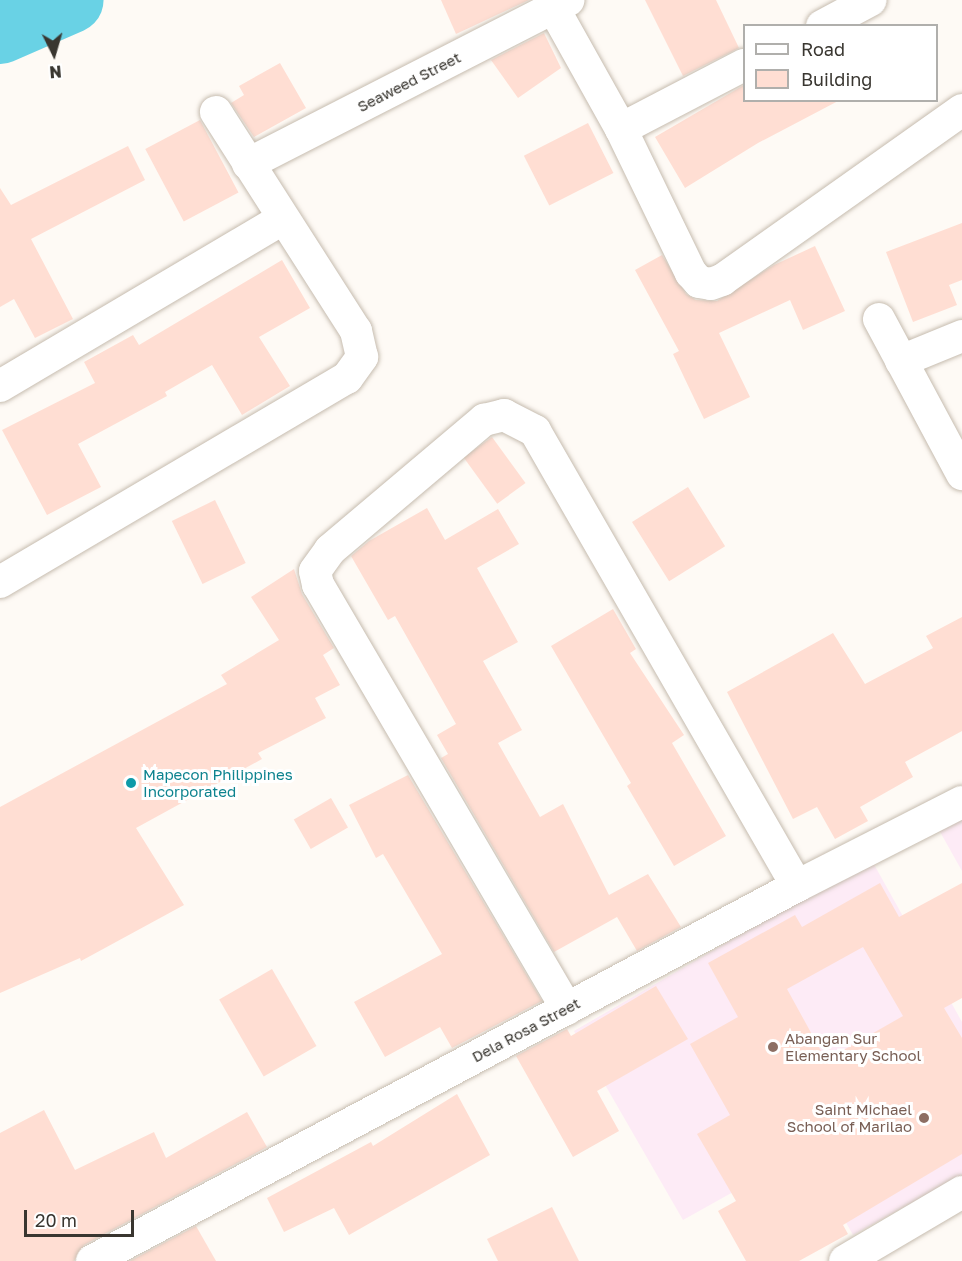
<!DOCTYPE html>
<style>
body{margin:0}
#map{position:relative;width:962px;height:1261px;overflow:hidden;background:#fefaf5;font-family:"Golos Text",sans-serif}
div>[style]{position:absolute}
.education>*{inset:0;background:#fdebf6}
.river>*{height:66px;margin:-33px;padding:0 33px;transform-origin:33px;border-radius:33px;background:#69d2e5}
.building>*{inset:0;background:#ffded3;transform-origin:0 0}
.roads{filter:drop-shadow(0 0 2px #c6bcaf) drop-shadow(0 0 2px #c6bcaf)}
.minor>*{height:32px;margin:-16px;padding:0 16px;transform-origin:16px;border-radius:16px;background:#fff}
.dots>*{width:16px;height:16px;translate:-50% -50%;box-sizing:border-box;border:3px solid #fff;border-radius:50%}
span{translate:-50% -50%;white-space:nowrap;text-align:center;line-height:1.15;-webkit-text-stroke:6px #fff;paint-order:stroke}
.street-label{font-size:15px;color:#393630}
.culture-label{font-size:15px;color:#0d838f}
.left{translate:0 -50%;text-align:left}
.education-label{font-size:15px;color:#785e54}
.right{translate:-100% -50%;text-align:right}
.legend{position:absolute;left:743px;top:24px;width:195px;height:78px;box-sizing:border-box;background:#fff;border:2px solid #b0afac;margin:0;padding:8px 10px;list-style:none;font-size:18px;color:#393630}
.legend li{display:flex;align-items:center;gap:12px;height:30px}
.legend b{width:30px;border:2px solid #b0afac}
.north{position:absolute;left:24px;top:24px;width:60px;height:60px;-webkit-text-stroke:4px #fff;paint-order:stroke;rotate:175deg;font-size:16px;font-weight:700;line-height:24px;text-align:center;color:#393630}
.north::after{content:'';display:block;margin:auto;width:21px;height:27px;background:#393630;clip-path:polygon(50% 0,100% 100%,50% 72%,0 100%)}
.scale{position:absolute;left:24px;top:1210px;width:110px;height:27px;box-sizing:border-box;border:3px solid #393630;border-top:0;padding-left:8px;font-size:18px;line-height:21px;white-space:nowrap;color:#393630;-webkit-text-stroke:4px #fff;paint-order:stroke}
</style>
<div id="map">
<div class="education">
<i style="clip-path:polygon(962px 818px,962px 871px,939px 830px)"></i>
<i style="clip-path:polygon(871px 859px,962px 1022px,962px 1064px,683px 1220px,574px 1031px)"></i>
<i style="clip-path:polygon(962px 1075px,962px 1175px,853px 1235px,812px 1162px)"></i>
</div>
<div class="river">
<i style="left:0;top:31px;width:77px;rotate:-23.6deg"></i>
</div>
<div class="building">
<i style="clip-path:polygon(441px 0,529px 0,456px 34px)"></i>
<i style="clip-path:polygon(645px 0,716px 0,739px 48px,683px 76px)"></i>
<i style="clip-path:polygon(544px 33px,561px 68px,518px 98px,491px 60px)"></i>
<i style="clip-path:polygon(280px 63px,306px 108px,254px 137px,231px 103px,244px 95px,239px 86px)"></i>
<i style="clip-path:polygon(744px 85px,744px 100px,840px 100px,758px 143px,685px 188px,655px 137px)"></i>
<i style="left:200px;top:120px;width:82px;height:62px;rotate:62deg"></i>
<i style="left:588px;top:123px;width:56px;height:72px;rotate:63deg"></i>
<i style="clip-path:polygon(128px 146px,145px 180px,31px 239px,73px 319px,35px 338px,14px 299px,0 307px,0 188px,11px 205px)"></i>
<i style="clip-path:polygon(962px 223px,962px 280px,949px 285px,957px 305px,913px 322px,886px 252px)"></i>
<i style="clip-path:polygon(815px 246px,845px 311px,803px 330px,790px 300px,719px 333px,750px 397px,704px 419px,673px 354px,679px 351px,635px 270px,662px 255px,686px 294px,696px 300px,717px 301px,774px 265px)"></i>
<i style="clip-path:polygon(282px 260px,310px 308px,259px 337px,290px 386px,242px 415px,212px 365px,165px 392px,167px 396px,78px 444px,101px 487px,47px 515px,2px 430px,95px 383px,84px 362px,133px 335px,139px 345px)"></i>
<i style="left:492px;top:437px;width:57px;height:35px;rotate:54deg"></i>
<i style="left:688px;top:487px;width:70px;height:66px;rotate:58deg"></i>
<i style="left:215px;top:500px;width:70px;height:48px;rotate:64deg"></i>
<i style="clip-path:polygon(427px 508px,445px 540px,498px 509px,519px 544px,477px 568px,518px 642px,483px 661px,522px 730px,498px 743px,540px 817px,563px 804px,609px 895px,648px 874px,681px 927px,637px 951px,617px 917px,554px 952px,441px 758px,448px 754px,437px 735px,456px 724px,395px 616px,388px 620px,351px 556px,369px 541px)"></i>
<i style="clip-path:polygon(294px 569px,302px 594px,334px 648px,323px 655px,340px 685px,315px 698px,326px 718px,258px 753px,262px 759px,136px 828px,184px 905px,81px 961px,80px 958px,0 993px,0 807px,227px 684px,221px 675px,279px 640px,251px 597px)"></i>
<i style="clip-path:polygon(613px 609px,636px 649px,630px 653px,684px 735px,672px 743px,726px 836px,674px 866px,627px 786px,631px 783px,551px 646px)"></i>
<i style="clip-path:polygon(962px 617px,962px 731px,905px 762px,913px 777px,860px 807px,868px 821px,835px 839px,817px 807px,793px 819px,727px 692px,833px 633px,865px 684px,933px 648px,926px 636px)"></i>
<i style="clip-path:polygon(408px 775px,542px 1001px,452px 1048px,440px 1027px,385px 1057px,354px 1002px,442px 954px,383px 854px,376px 858px,349px 805px)"></i>
<i style="left:331px;top:798px;width:34px;height:43px;rotate:60deg"></i>
<i style="clip-path:polygon(evenodd,880px 883px,899px 917px,962px 883px,962px 998px,944px 1008px,962px 1038px,962px 1154px,843px 1225px,848px 1234px,799px 1261px,746px 1261px,718px 1211px,736px 1201px,697px 1134px,730px 1115px,690px 1044px,738px 1017px,708px 963px,795px 915px,802px 927px,880px 883px,863px 947px,903px 1016px,826px 1060px,787px 989px,863px 947px)"></i>
<i style="left:272px;top:969px;width:89px;height:61px;rotate:60deg"></i>
<i style="clip-path:polygon(656px 986px,688px 1039px,597px 1091px,619px 1131px,573px 1157px,516px 1056px,567px 1029px,571px 1036px)"></i>
<i style="clip-path:polygon(457px 1094px,490px 1155px,349px 1235px,334px 1208px,284px 1232px,267px 1198px,371px 1142px,373px 1146px)"></i>
<i style="clip-path:polygon(44px 1110px,75px 1170px,154px 1132px,166px 1158px,247px 1112px,267px 1147px,84px 1245px,74px 1261px,0 1261px,0 1133px)"></i>
<i style="clip-path:polygon(552px 1207px,579px 1261px,498px 1261px,487px 1239px)"></i>
<i style="clip-path:polygon(196px 1226px,216px 1261px,130px 1261px)"></i>
</div>
<div class="roads">
<div class="minor">
<i style="left:554px;top:9px;width:137px;rotate:60.8deg"></i>
<i style="left:621px;top:129px;width:160px;rotate:64.1deg"></i>
<i style="left:691px;top:273px;width:12px;rotate:48deg"></i>
<i style="left:699px;top:282px;width:12px;rotate:9deg"></i>
<i style="left:711px;top:284px;width:12px;rotate:-20deg"></i>
<i style="left:722px;top:280px;width:294px;rotate:-35.3deg"></i>
<i style="left:822px;top:26px;width:55px;rotate:-28deg"></i>
<i style="left:621px;top:129px;width:139px;rotate:-27.5deg"></i>
<i style="left:248px;top:164px;width:360px;rotate:-27.1deg"></i>
<i style="left:879px;top:319px;width:176px;rotate:61.8deg"></i>
<i style="left:901px;top:361px;width:66px;rotate:-22.3deg"></i>
<i style="left:0;top:386px;width:328px;rotate:-30.6deg"></i>
<i style="left:0;top:582px;width:403px;rotate:-30.5deg"></i>
<i style="left:347px;top:378px;width:26px;rotate:-54deg"></i>
<i style="left:362px;top:357px;width:27px;rotate:-103deg"></i>
<i style="left:356px;top:331px;width:260px;rotate:-122.6deg"></i>
<i style="left:567px;top:1009px;width:492px;rotate:-120.4deg"></i>
<i style="left:318px;top:585px;width:14px;rotate:-102deg"></i>
<i style="left:315px;top:571px;width:26px;rotate:-54deg"></i>
<i style="left:330px;top:550px;width:202px;rotate:-40.2deg"></i>
<i style="left:484px;top:420px;width:21px;rotate:-14deg"></i>
<i style="left:504px;top:415px;width:35px;rotate:27deg"></i>
<i style="left:535px;top:431px;width:525px;rotate:60.07deg"></i>
<i style="left:92px;top:1261px;width:799px;rotate:-28.01deg"></i>
<i style="left:797px;top:886px;width:185px;rotate:-27deg"></i>
<i style="left:845px;top:1261px;width:136px;rotate:-30.5deg"></i>
</div>
</div>
<div class="dots">
<i style="left:131px;top:783px;background:#0f9aa8"></i>
<i style="left:773px;top:1047px;background:#8d6e63"></i>
<i style="left:924px;top:1118px;background:#8d6e63"></i>
</div>
<div class="street-label">
<span style="left:409px;top:82px;rotate:-27deg">Seaweed Street</span>
<span style="left:526px;top:1030px;rotate:-28deg">Dela Rosa Street</span>
</div>
<div class="culture-label">
<span class="left" style="left:143px;top:783px">Mapecon Philippines<br>Incorporated</span>
</div>
<div class="education-label">
<span class="left" style="left:785px;top:1047px">Abangan Sur<br>Elementary School</span>
<span class="right" style="left:912px;top:1118px">Saint Michael<br>School of Marilao</span>
</div>
<ul class="legend">
<li><b style="height:8px;background:#fff"></b>Road</li>
<li><b style="height:16px;background:#ffded3"></b>Building</li>
</ul>
<div class="north">N</div>
<div class="scale">20 m</div>
</div>
